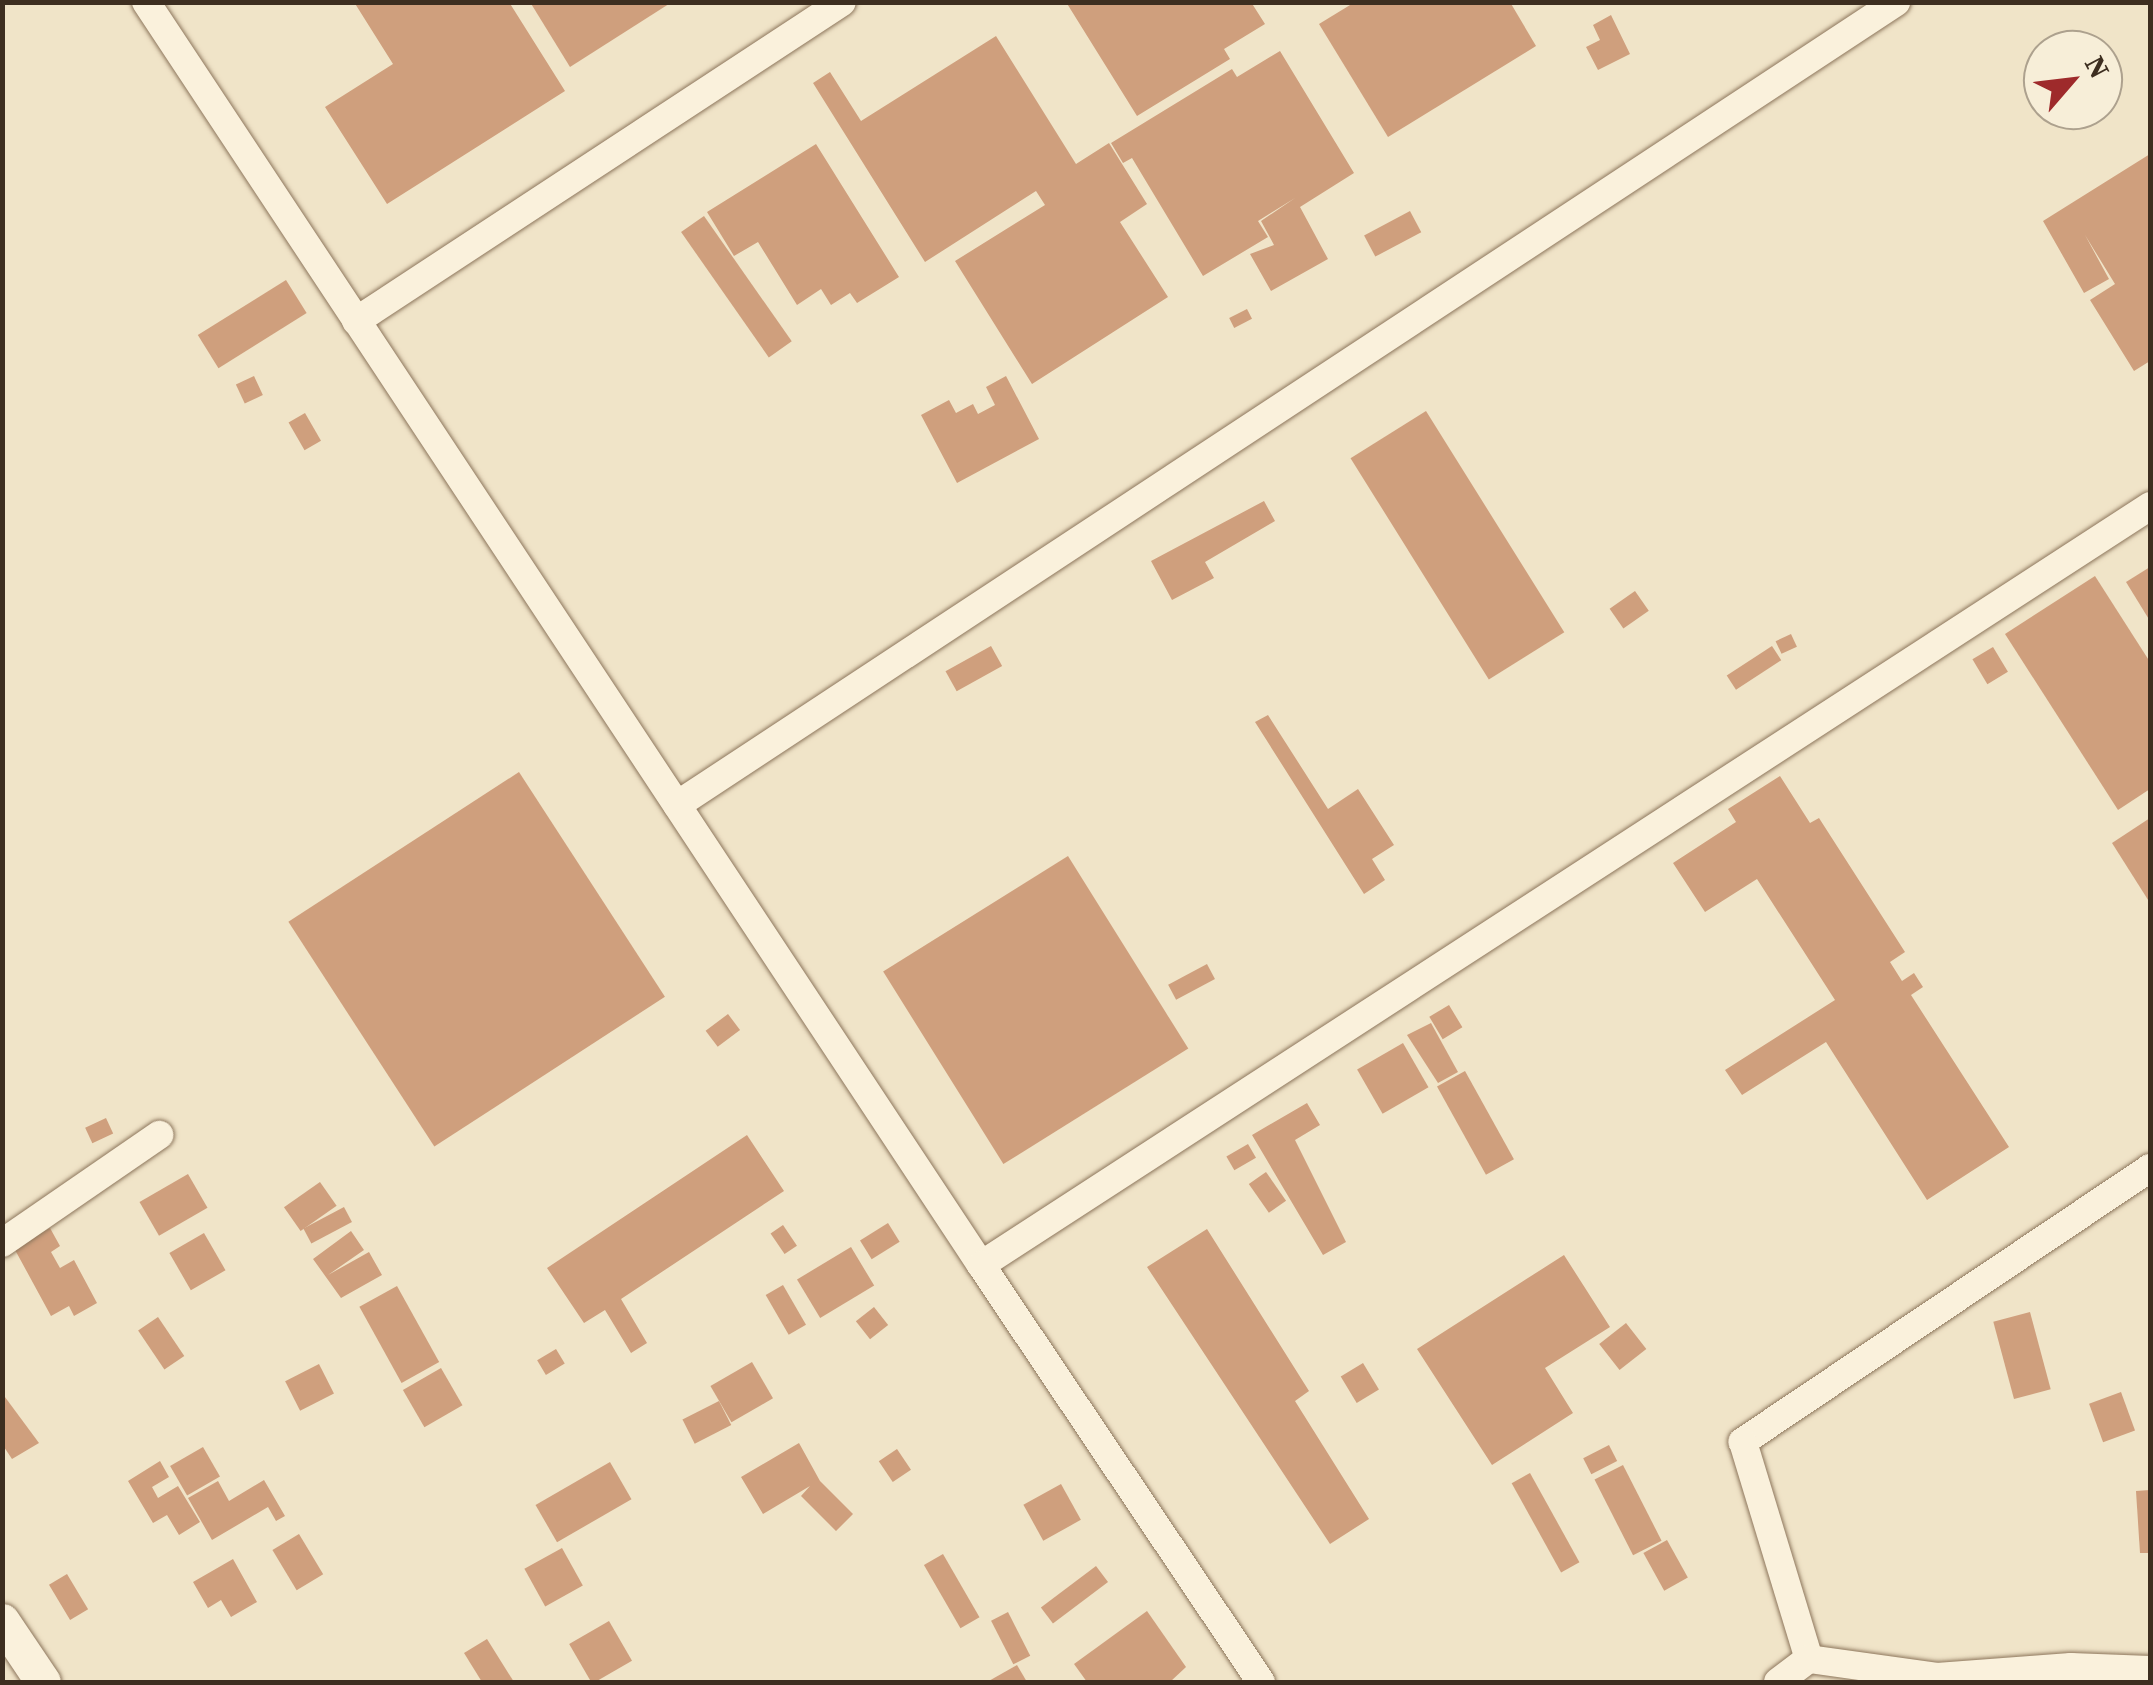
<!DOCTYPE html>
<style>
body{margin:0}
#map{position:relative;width:2153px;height:1685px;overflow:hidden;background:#f0e4c8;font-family:"Source Serif 4",serif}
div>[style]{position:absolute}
.building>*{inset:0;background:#cf9f7d;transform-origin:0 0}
.roads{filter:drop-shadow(0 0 2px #8d765c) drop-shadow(0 0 2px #8d765c)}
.minor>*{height:28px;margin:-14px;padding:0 14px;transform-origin:14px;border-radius:14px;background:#faf1dc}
.tertiary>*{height:35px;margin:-17.5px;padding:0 17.5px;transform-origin:17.5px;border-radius:17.5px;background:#faf1dc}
span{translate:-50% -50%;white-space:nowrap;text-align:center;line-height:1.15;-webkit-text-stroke:9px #f7eed8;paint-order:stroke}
.frame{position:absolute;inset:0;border:5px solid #3d2e20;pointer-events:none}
.north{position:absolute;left:2023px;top:30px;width:100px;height:100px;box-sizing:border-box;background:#f7eed8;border:2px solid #ada18e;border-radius:50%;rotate:62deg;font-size:28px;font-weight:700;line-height:40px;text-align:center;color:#3d2e20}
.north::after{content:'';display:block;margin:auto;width:35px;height:45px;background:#9e2a2b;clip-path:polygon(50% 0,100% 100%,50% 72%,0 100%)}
</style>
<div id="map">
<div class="building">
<i style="clip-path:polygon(354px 2px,509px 2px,565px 91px,387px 204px,325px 107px,393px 64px)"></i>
<i style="clip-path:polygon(530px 2px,672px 2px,570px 67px)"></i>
<i style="clip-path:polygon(1066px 2px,1251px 2px,1265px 24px,1224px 49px,1230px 59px,1137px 116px)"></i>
<i style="clip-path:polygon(1355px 2px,1510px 2px,1536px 46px,1388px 137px,1319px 24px)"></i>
<i style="clip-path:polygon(1611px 15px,1630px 54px,1598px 70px,1586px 47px,1600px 40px,1593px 25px)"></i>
<i style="clip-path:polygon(996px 36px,1076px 164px,1109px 143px,1147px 204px,1120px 222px,1168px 297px,1032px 384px,955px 261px,1045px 205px,1036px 191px,925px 262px,813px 83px,830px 72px,861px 121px)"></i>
<i style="clip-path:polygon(1280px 51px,1354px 173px,1300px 207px,1328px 259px,1271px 291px,1250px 254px,1274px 245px,1261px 221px,1295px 198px,1258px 221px,1268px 237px,1203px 276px,1132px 158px,1123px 163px,1111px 143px,1232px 69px,1237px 77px)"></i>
<i style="clip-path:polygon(816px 144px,899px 277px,857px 303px,850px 293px,831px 305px,821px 289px,797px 305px,758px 242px,734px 256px,707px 212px)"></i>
<i style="clip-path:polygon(2150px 154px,2150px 361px,2134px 371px,2090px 300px,2115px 284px,2085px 235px,2109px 279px,2084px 293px,2043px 221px)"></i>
<i style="left:1410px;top:211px;width:24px;height:52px;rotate:62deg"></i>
<i style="left:704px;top:216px;width:153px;height:28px;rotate:55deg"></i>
<i style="left:286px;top:280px;width:39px;height:104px;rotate:58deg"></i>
<i style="left:1247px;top:309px;width:11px;height:20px;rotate:63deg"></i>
<i style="left:254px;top:376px;width:21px;height:20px;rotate:65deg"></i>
<i style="clip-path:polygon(1006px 376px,1039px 439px,957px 483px,921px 415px,949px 400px,956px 413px,973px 404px,978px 414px,995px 405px,986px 387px)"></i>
<i style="left:1426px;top:411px;width:261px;height:89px;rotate:58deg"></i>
<i style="left:305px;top:413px;width:32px;height:19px;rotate:60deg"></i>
<i style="clip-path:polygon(1264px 501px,1275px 521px,1205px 562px,1214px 578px,1172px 600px,1151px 561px)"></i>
<i style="clip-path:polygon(2150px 567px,2150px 621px,2126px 582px)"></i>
<i style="clip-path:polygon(2095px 576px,2150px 662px,2150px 789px,2118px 810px,2005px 634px)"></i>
<i style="left:1635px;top:591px;width:24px;height:31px;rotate:55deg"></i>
<i style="left:1791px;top:634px;width:14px;height:17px;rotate:65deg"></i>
<i style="left:991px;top:646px;width:23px;height:52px;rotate:61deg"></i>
<i style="left:1772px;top:646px;width:17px;height:54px;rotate:57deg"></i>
<i style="left:1993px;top:647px;width:29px;height:24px;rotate:59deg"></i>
<i style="clip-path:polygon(1268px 715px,1328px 809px,1358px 789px,1394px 845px,1372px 859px,1385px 880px,1364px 894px,1255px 722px)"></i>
<i style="left:519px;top:772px;width:268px;height:275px;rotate:57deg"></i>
<i style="clip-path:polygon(1780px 776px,1810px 823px,1819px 818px,1905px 952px,1890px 962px,1902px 981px,1914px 973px,1923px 987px,1911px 995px,2009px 1147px,1927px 1200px,1826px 1042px,1742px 1095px,1725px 1070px,1835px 1000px,1757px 879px,1705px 912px,1673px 863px,1736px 822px,1728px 809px)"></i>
<i style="clip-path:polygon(2150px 818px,2150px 903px,2112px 843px)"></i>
<i style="left:1068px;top:856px;width:227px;height:218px;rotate:58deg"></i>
<i style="left:1207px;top:964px;width:17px;height:44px;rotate:62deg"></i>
<i style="left:1449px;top:1005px;width:26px;height:23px;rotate:59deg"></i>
<i style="left:728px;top:1014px;width:20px;height:28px;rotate:53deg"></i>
<i style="clip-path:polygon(1431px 1023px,1458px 1072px,1438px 1083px,1407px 1035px)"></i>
<i style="left:1403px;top:1043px;width:51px;height:53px;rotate:60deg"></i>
<i style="left:1465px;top:1071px;width:101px;height:32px;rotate:61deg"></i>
<i style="clip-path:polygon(1307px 1103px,1320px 1125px,1295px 1140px,1346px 1242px,1323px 1255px,1252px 1135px)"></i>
<i style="left:106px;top:1118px;width:17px;height:23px;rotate:65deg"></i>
<i style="clip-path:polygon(747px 1135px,784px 1191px,621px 1299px,647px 1343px,631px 1353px,605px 1310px,584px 1323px,547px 1268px)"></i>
<i style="left:1248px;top:1144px;width:16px;height:25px;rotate:60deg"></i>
<i style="left:1266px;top:1172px;width:35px;height:21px;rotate:55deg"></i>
<i style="left:188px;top:1174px;width:39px;height:56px;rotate:60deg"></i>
<i style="left:320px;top:1182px;width:29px;height:44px;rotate:55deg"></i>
<i style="left:344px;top:1207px;width:17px;height:46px;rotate:62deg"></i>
<i style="left:888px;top:1223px;width:22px;height:33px;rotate:58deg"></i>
<i style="left:783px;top:1225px;width:25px;height:15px;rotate:56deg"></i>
<i style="clip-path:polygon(50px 1228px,60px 1246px,51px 1252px,60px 1268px,74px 1260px,97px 1303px,74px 1316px,69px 1306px,51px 1316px,14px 1248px)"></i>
<i style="clip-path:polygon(1207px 1229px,1309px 1391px,1295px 1401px,1369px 1519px,1330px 1544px,1147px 1267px)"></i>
<i style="clip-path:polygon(351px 1231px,364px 1250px,328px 1275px,369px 1252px,382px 1275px,341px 1298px,313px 1259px)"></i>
<i style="left:204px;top:1233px;width:43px;height:40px;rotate:60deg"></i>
<i style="left:851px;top:1247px;width:45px;height:63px;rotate:59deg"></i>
<i style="clip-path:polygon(1564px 1255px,1610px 1327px,1545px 1368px,1573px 1413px,1492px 1465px,1417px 1349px)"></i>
<i style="left:783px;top:1285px;width:46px;height:20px;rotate:60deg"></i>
<i style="left:397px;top:1286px;width:87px;height:43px;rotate:61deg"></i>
<i style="left:874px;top:1307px;width:23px;height:23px;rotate:52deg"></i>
<i style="left:2030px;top:1312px;width:80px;height:38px;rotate:75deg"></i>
<i style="left:158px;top:1317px;width:47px;height:24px;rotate:56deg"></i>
<i style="left:1626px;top:1323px;width:33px;height:34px;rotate:52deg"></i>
<i style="left:556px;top:1349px;width:17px;height:22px;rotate:59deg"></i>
<i style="left:752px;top:1362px;width:42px;height:48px;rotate:60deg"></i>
<i style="left:1363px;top:1363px;width:31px;height:26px;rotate:59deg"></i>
<i style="left:319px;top:1364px;width:33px;height:38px;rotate:63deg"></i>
<i style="left:441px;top:1368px;width:43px;height:44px;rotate:60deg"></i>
<i style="left:2121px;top:1392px;width:41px;height:34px;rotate:70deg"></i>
<i style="clip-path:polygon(2px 1393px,39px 1443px,12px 1459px,2px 1444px)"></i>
<i style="left:719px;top:1401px;width:27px;height:41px;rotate:63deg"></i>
<i style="clip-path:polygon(799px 1443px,820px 1481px,853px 1514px,836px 1531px,801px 1496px,810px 1486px,763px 1514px,741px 1477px)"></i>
<i style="left:1609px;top:1445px;width:18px;height:29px;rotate:63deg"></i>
<i style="left:203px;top:1447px;width:34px;height:38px;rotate:60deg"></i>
<i style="left:897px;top:1449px;width:25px;height:22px;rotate:56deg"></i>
<i style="clip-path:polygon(160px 1461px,169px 1477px,152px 1487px,158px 1498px,178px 1486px,200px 1522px,179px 1535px,167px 1515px,153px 1523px,128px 1481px)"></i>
<i style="left:610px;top:1462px;width:43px;height:86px;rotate:60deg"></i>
<i style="left:1623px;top:1465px;width:85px;height:32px;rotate:63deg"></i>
<i style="left:1530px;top:1473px;width:102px;height:21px;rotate:61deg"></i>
<i style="clip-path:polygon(264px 1480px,285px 1516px,276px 1521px,268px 1507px,212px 1540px,188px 1498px,218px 1481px,229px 1501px)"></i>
<i style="left:1061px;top:1484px;width:41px;height:43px;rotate:61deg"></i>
<i style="clip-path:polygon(2150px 1490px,2150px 1553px,2140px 1553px,2136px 1491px)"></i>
<i style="left:299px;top:1534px;width:47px;height:31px;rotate:59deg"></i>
<i style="left:1667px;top:1540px;width:43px;height:27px;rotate:61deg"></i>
<i style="left:562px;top:1548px;width:43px;height:43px;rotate:61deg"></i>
<i style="left:943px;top:1554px;width:73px;height:22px;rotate:60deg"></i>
<i style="clip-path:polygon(233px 1559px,257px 1602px,231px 1617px,221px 1600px,208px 1608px,193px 1582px)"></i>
<i style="left:1096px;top:1566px;width:20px;height:69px;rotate:53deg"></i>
<i style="left:67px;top:1574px;width:41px;height:21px;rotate:59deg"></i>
<i style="clip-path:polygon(1147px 1611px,1186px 1667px,1170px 1682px,1087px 1682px,1074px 1664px)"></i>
<i style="left:1008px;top:1612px;width:49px;height:19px;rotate:63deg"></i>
<i style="left:609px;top:1621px;width:46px;height:46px;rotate:60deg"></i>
<i style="clip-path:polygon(487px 1639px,514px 1682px,482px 1682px,464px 1653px)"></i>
<i style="clip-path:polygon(1017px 1665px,1027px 1682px,987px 1682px)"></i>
</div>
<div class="roads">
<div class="minor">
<i style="left:146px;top:2px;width:1514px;rotate:56.53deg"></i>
<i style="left:981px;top:1265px;width:1394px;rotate:-32.99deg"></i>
<i style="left:356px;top:321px;width:581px;rotate:-33.28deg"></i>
<i style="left:677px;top:805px;width:1460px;rotate:-33.37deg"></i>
<i style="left:2150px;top:1168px;width:491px;rotate:146.1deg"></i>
<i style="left:1743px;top:1442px;width:227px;rotate:73.1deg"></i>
<i style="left:1809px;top:1659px;width:129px;rotate:8deg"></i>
<i style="left:1937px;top:1677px;width:134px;rotate:-4.3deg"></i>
<i style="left:2071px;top:1667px;width:79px;rotate:2.2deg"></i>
<i style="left:2px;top:1243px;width:191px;rotate:-34.5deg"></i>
<i style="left:981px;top:1265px;width:502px;rotate:56.12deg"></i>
<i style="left:1778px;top:1682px;width:39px;rotate:-37deg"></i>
</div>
<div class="tertiary">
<i style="left:2px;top:1621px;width:73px;rotate:56.1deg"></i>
</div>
</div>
<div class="frame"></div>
<div class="north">N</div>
</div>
